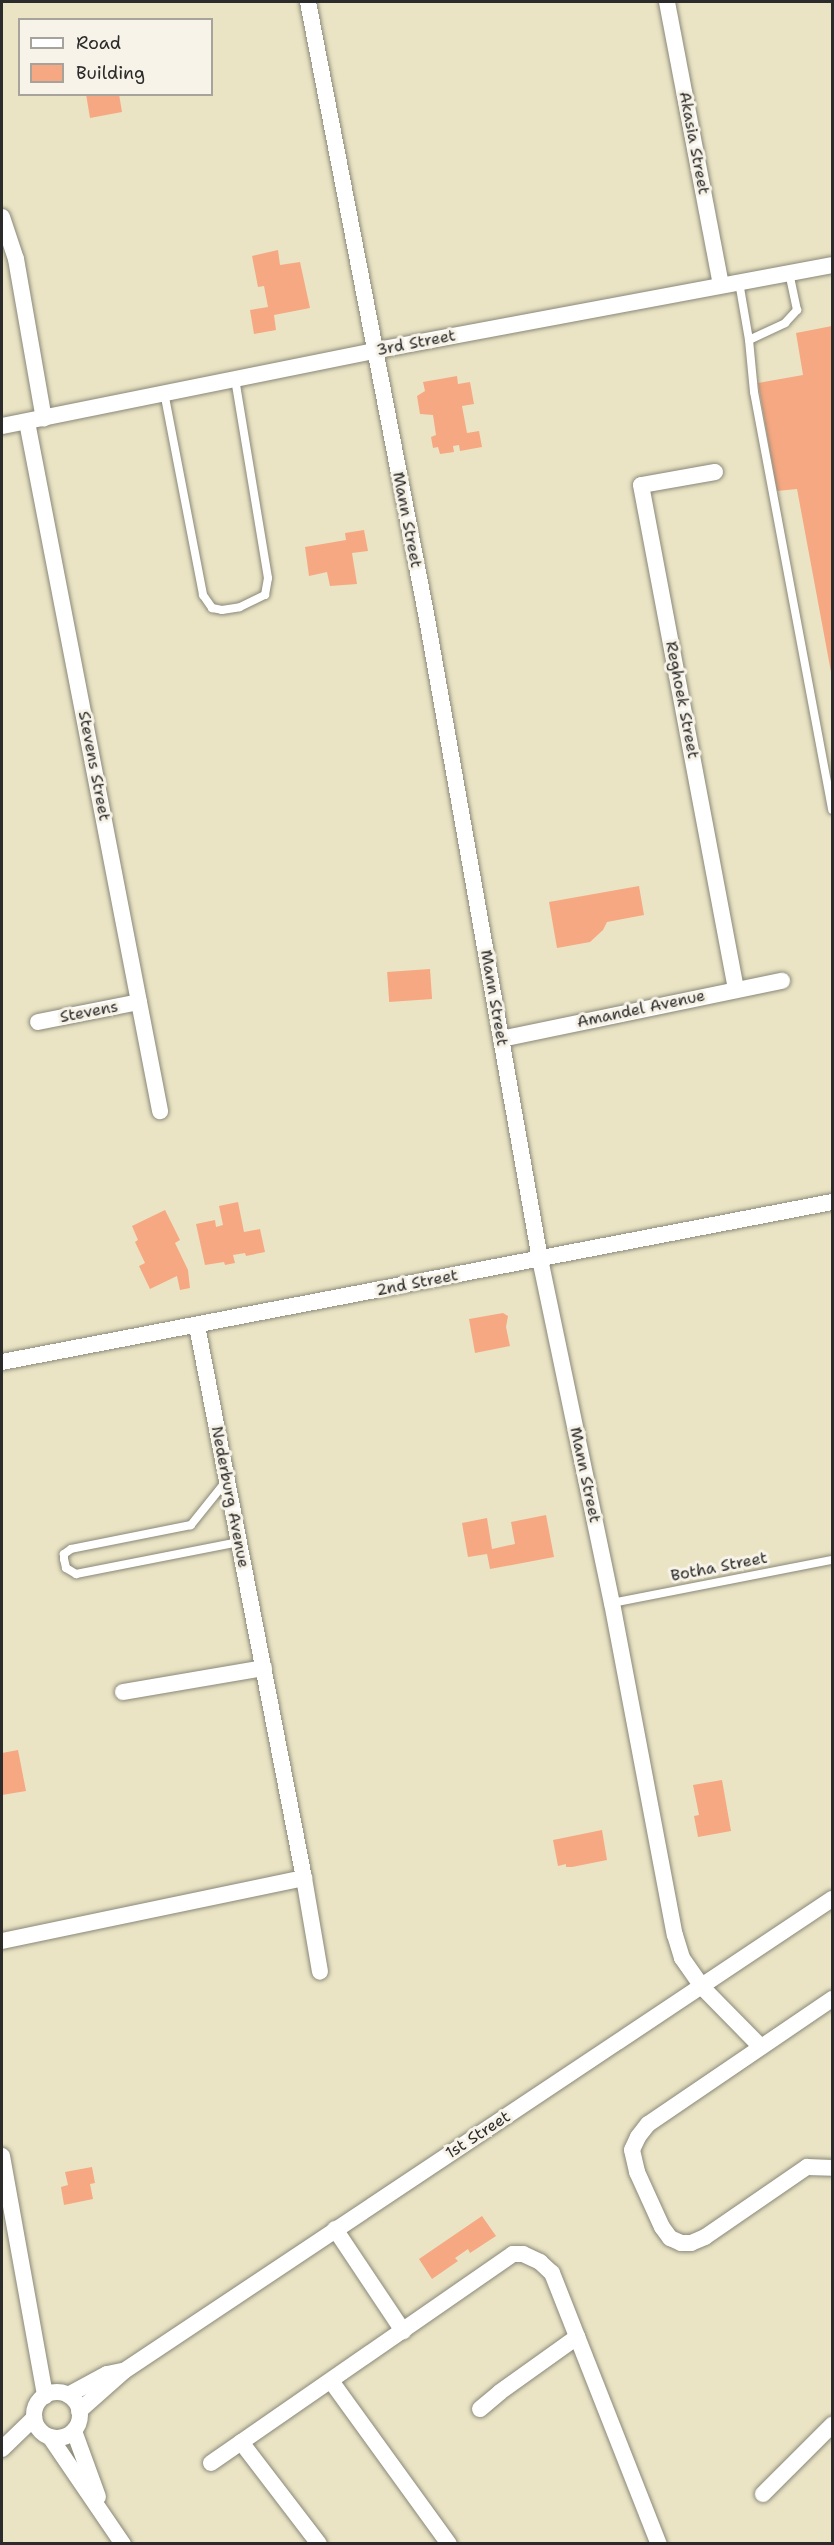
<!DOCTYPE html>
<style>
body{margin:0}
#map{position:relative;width:834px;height:2545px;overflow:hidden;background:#eae4c5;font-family:"Shantell Sans",sans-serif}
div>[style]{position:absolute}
.building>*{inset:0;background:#f6a882;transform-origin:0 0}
.roads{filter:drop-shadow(0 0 2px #8a8878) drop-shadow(0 0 2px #8a8878)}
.lane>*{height:8px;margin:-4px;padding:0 4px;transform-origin:4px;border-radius:4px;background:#fff}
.street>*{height:16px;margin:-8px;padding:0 8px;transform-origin:8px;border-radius:8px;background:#fff}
.street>.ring{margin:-8px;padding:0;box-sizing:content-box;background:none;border:16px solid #fff;border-radius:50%}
span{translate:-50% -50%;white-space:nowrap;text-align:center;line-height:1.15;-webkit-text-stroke:6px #f7f3e8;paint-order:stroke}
.street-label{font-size:16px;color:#2b2b2b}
.frame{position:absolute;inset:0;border:3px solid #2b2b2b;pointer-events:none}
.legend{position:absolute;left:18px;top:18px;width:195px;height:78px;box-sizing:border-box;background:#f7f3e8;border:2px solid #a5a39c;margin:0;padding:8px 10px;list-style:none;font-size:18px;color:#2b2b2b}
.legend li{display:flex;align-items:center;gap:12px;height:30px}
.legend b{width:30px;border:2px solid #a5a39c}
</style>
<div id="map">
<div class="building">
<i style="clip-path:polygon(86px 94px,119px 94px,122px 112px,90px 118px)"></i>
<i style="clip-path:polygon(278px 250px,280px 265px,300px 262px,310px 308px,274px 315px,276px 330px,254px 334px,250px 310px,268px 307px,264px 286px,258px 287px,252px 256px)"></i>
<i style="clip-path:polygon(832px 326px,832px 672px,831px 672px,797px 489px,777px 491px,758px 383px,803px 375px,796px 333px)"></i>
<i style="clip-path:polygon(457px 376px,458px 384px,470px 382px,474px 404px,462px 406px,467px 433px,479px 431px,482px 447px,460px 451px,459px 445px,453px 446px,454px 452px,440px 454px,438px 447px,433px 448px,431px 437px,436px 435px,433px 415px,420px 414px,417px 396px,425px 391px,423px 382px)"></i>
<i style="clip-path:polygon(364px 530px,368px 551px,352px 553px,357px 584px,330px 586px,327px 572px,309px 576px,305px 547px,346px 540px,345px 533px)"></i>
<i style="clip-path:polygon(639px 886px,644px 915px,607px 922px,603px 930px,590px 942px,557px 948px,549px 902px)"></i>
<i style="left:430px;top:969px;width:30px;height:43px;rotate:86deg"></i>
<i style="clip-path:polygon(238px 1202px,244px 1232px,260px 1229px,265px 1252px,246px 1256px,245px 1253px,233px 1255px,235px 1263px,225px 1265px,224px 1262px,205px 1265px,196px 1224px,215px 1220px,216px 1227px,223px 1225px,219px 1206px)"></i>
<i style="clip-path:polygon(165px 1210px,180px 1240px,175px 1243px,188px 1270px,190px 1288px,180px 1290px,177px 1276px,150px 1289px,139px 1266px,145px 1263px,135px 1242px,138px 1240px,132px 1226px)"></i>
<i style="clip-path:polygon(503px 1313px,508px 1316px,506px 1327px,510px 1346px,475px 1353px,469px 1319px)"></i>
<i style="clip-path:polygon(546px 1515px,554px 1557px,490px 1569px,487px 1554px,468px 1557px,462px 1523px,487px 1518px,492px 1549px,515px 1544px,511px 1522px)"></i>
<i style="clip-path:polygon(18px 1750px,26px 1791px,2px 1795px,2px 1753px)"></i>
<i style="clip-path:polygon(722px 1780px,731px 1831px,698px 1837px,694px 1816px,699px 1815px,693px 1785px)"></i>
<i style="clip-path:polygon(602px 1830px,607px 1860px,572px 1867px,566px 1867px,566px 1864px,558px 1866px,553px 1840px)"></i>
<i style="clip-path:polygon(92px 2167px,95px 2183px,90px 2184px,93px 2199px,64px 2205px,61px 2187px,68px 2185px,65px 2172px)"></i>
<i style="clip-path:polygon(482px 2216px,496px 2236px,470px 2253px,468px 2249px,455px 2258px,458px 2261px,432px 2279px,419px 2259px)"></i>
</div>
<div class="roads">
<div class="lane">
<i style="left:739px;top:282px;width:59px;rotate:80.2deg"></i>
<i style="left:749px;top:340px;width:52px;rotate:84.5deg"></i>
<i style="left:754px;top:392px;width:425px;rotate:79.4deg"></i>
<i style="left:749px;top:340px;width:40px;rotate:-25deg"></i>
<i style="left:785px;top:323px;width:18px;rotate:-47deg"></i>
<i style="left:797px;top:310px;width:38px;rotate:-102deg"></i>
<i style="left:164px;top:392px;width:207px;rotate:79.1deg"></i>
<i style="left:203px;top:595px;width:16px;rotate:55deg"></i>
<i style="left:212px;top:608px;width:10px;rotate:11deg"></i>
<i style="left:222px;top:610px;width:18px;rotate:-9deg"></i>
<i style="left:240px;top:607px;width:28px;rotate:-26deg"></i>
<i style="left:265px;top:595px;width:17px;rotate:-80deg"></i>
<i style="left:268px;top:578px;width:203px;rotate:-99.4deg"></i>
<i style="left:227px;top:1480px;width:58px;rotate:128.7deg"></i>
<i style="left:191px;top:1525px;width:122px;rotate:168.7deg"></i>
<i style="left:71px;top:1549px;width:9px;rotate:144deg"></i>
<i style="left:64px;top:1554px;width:5px;rotate:90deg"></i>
<i style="left:64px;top:1559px;width:9px;rotate:77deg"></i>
<i style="left:66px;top:1568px;width:12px;rotate:31deg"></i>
<i style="left:76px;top:1574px;width:166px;rotate:-11.1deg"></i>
<i style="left:612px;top:1603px;width:224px;rotate:-11.1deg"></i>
</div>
<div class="street">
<i style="left:308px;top:2px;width:628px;rotate:79.08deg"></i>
<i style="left:427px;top:619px;width:650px;rotate:79.99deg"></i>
<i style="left:540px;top:1259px;width:351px;rotate:78.2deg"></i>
<i style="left:612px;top:1603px;width:338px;rotate:79.3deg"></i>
<i style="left:675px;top:1935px;width:24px;rotate:73deg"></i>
<i style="left:682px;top:1958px;width:35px;rotate:55deg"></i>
<i style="left:702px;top:1987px;width:84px;rotate:45.5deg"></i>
<i style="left:667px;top:2px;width:288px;rotate:79.2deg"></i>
<i style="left:2px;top:217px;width:44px;rotate:71.6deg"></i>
<i style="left:16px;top:259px;width:162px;rotate:80.1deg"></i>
<i style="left:27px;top:422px;width:702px;rotate:79.07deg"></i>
<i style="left:2px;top:426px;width:379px;rotate:-11.4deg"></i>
<i style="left:373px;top:351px;width:467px;rotate:-10.6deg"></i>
<i style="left:715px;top:472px;width:75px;rotate:170deg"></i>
<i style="left:641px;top:485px;width:513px;rotate:79.33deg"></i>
<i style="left:38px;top:1022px;width:103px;rotate:-11.2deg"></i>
<i style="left:501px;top:1039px;width:287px;rotate:-11.7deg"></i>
<i style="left:2px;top:1362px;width:845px;rotate:-10.91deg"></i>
<i style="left:123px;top:1692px;width:143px;rotate:-9.7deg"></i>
<i style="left:304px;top:1878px;width:95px;rotate:80.3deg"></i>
<i style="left:2px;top:1941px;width:309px;rotate:-11.8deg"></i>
<i style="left:304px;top:1878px;width:562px;rotate:-100.97deg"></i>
<i style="left:832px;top:1999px;width:222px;rotate:145.8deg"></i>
<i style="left:648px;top:2124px;width:16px;rotate:128deg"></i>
<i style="left:638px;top:2137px;width:14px;rotate:115deg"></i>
<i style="left:632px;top:2150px;width:23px;rotate:77deg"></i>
<i style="left:637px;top:2172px;width:60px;rotate:65.6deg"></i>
<i style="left:662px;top:2227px;width:14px;rotate:54deg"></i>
<i style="left:670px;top:2238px;width:12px;rotate:24deg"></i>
<i style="left:681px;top:2243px;width:10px"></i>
<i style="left:691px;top:2243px;width:15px;rotate:-23deg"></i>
<i style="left:705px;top:2237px;width:124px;rotate:-34.5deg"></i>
<i style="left:807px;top:2167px;width:25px;rotate:2deg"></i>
<i style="left:2px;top:2156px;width:244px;rotate:79.8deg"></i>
<i style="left:335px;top:2229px;width:123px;rotate:56.3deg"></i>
<i style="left:331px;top:2381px;width:201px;rotate:54.1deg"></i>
<i class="ring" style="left:34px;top:2392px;width:30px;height:30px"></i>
<i style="left:68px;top:2395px;width:44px;rotate:-28.3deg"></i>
<i style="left:107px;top:2374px;width:16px;rotate:-11deg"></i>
<i style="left:480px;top:2409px;width:26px;rotate:-40deg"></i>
<i style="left:500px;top:2392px;width:95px;rotate:-35.5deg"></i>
<i style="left:79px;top:2411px;width:60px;rotate:-41.6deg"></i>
<i style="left:124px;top:2371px;width:851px;rotate:-33.69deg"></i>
<i style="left:74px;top:2431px;width:70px;rotate:70deg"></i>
<i style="left:50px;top:2437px;width:130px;rotate:55.7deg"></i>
<i style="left:241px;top:2442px;width:128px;rotate:52.6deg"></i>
<i style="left:2px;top:2449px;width:45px;rotate:-44.1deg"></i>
<i style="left:211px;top:2463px;width:367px;rotate:-34.7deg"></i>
<i style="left:513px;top:2254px;width:10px"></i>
<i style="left:523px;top:2254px;width:19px;rotate:25deg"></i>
<i style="left:540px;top:2262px;width:16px;rotate:43deg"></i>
<i style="left:552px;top:2273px;width:291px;rotate:68.5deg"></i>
<i style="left:763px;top:2494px;width:98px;rotate:-45deg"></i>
</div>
</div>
<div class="street-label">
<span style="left:694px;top:143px;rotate:79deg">Akasia Street</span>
<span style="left:416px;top:343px;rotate:-11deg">3rd Street</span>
<span style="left:407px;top:520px;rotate:79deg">Mann Street</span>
<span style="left:682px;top:700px;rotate:79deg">Reghoek Street</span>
<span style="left:94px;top:766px;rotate:79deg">Stevens Street</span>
<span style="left:494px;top:998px;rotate:80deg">Mann Street</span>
<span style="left:641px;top:1009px;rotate:-12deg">Amandel Avenue</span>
<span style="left:89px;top:1012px;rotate:-11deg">Stevens</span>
<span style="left:417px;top:1283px;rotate:-11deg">2nd Street</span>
<span style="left:585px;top:1475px;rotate:78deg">Mann Street</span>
<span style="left:230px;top:1497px;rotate:79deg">Nederburg Avenue</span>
<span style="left:719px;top:1567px;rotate:-11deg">Botha Street</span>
<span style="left:478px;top:2135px;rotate:-33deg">1st Street</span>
</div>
<div class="frame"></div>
<ul class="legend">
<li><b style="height:8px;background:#fff"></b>Road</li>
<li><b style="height:16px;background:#f6a882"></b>Building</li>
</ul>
</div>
